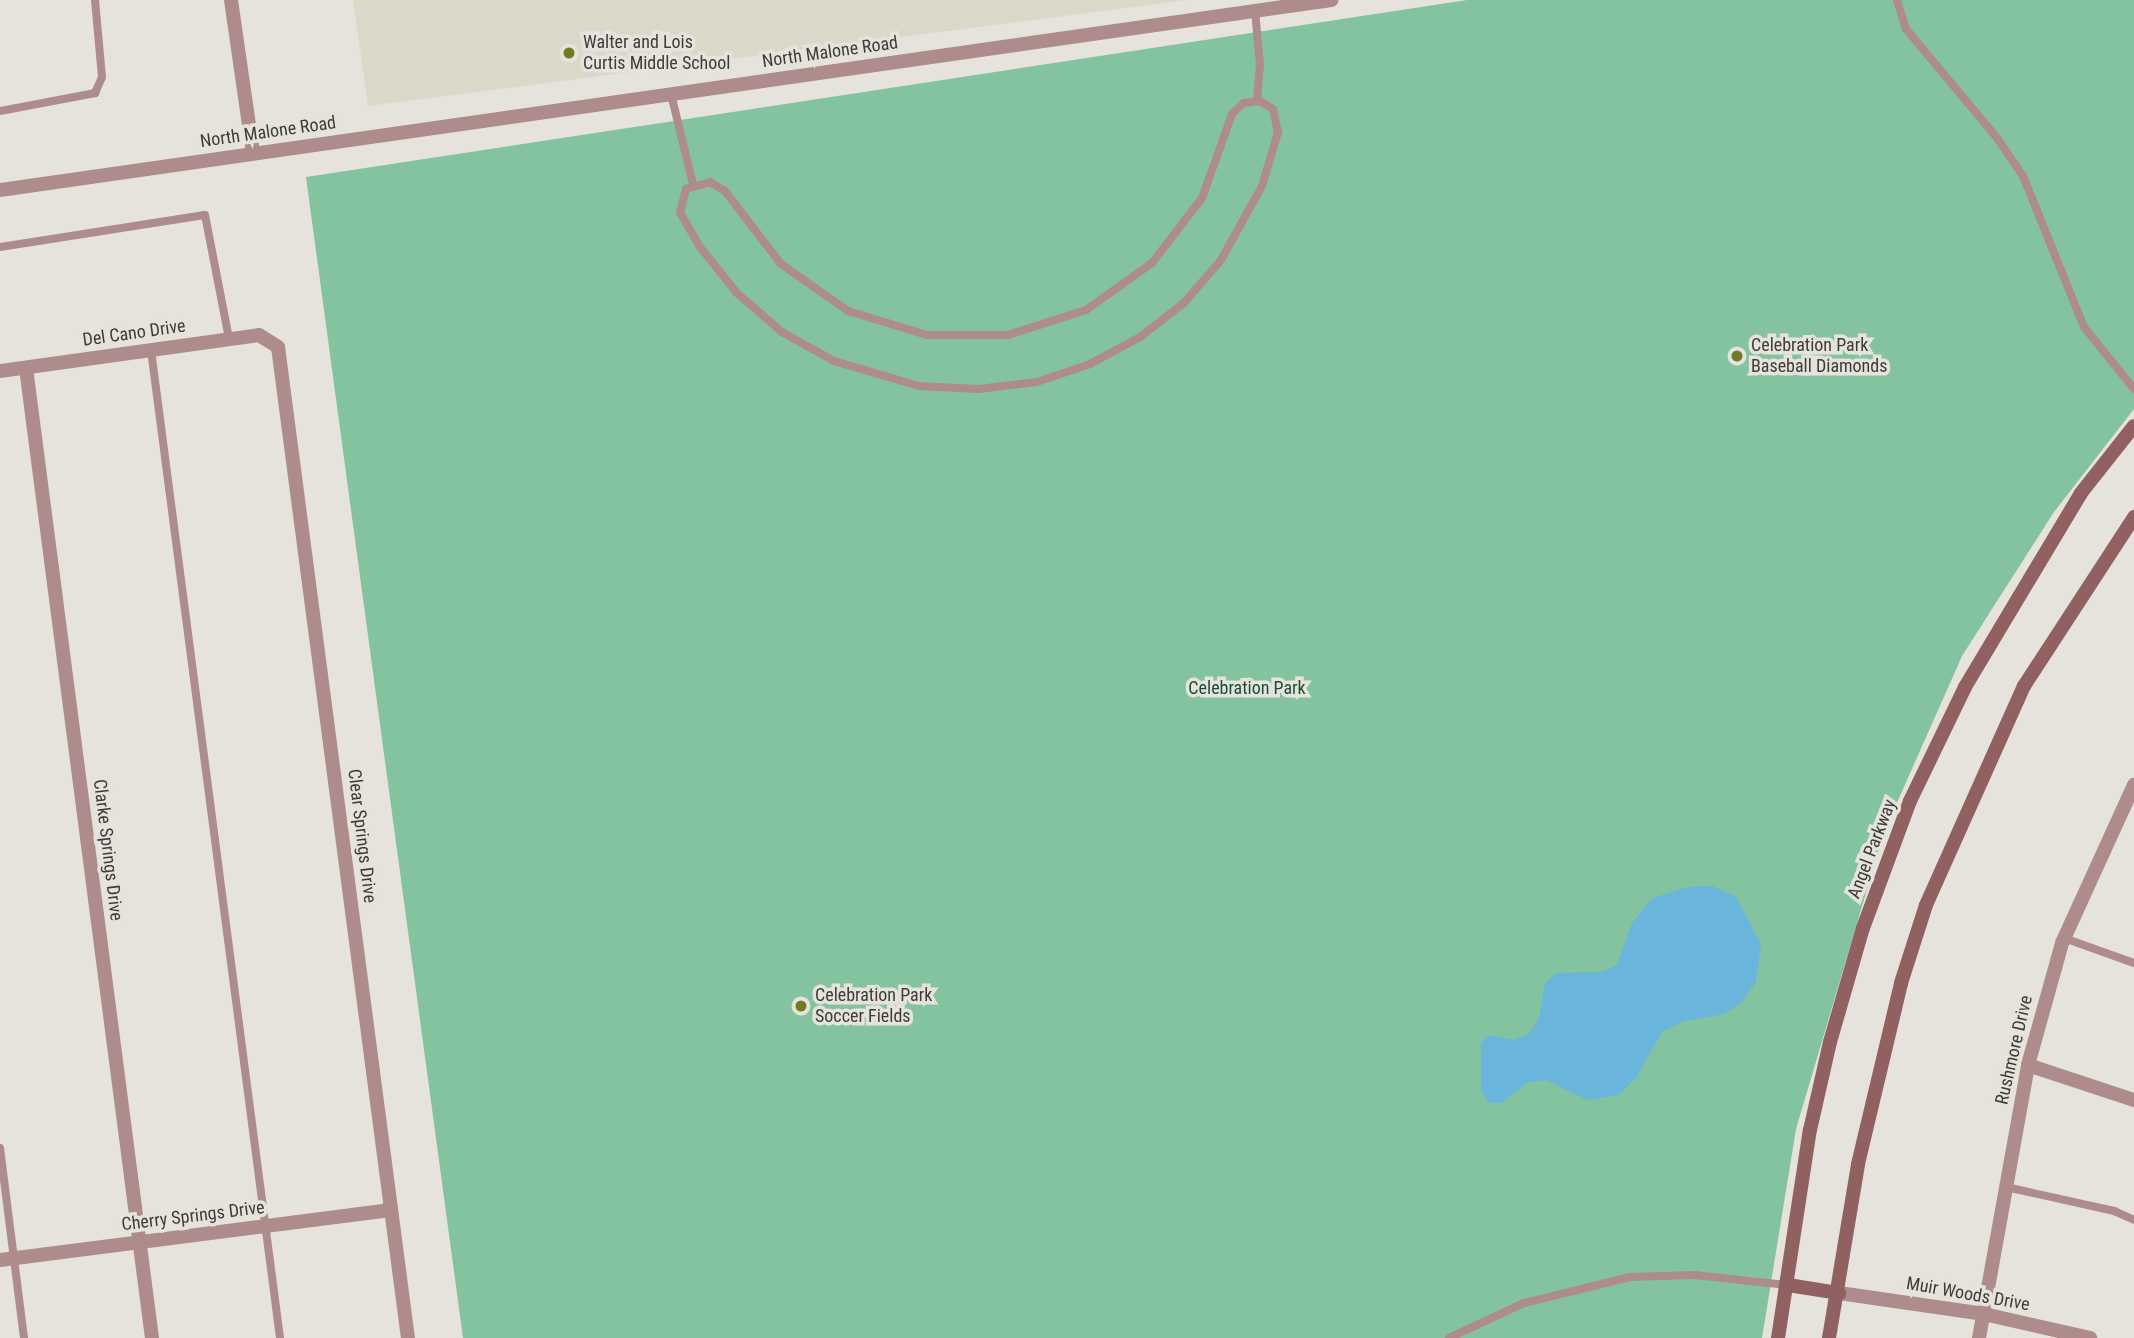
<!DOCTYPE html>
<style>
body{margin:0}
#map{position:relative;width:2134px;height:1338px;overflow:hidden;background:#e5e3dc;font-family:"Roboto Condensed",sans-serif}
div>[style]{position:absolute}
.built>*{inset:0;background:#dbd8ca}
.green>*{inset:0;background:#83c3a0}
.water>*{inset:0;background:#6ab5db}
.service>*{height:8px;margin:-4px;padding:0 4px;transform-origin:4px;border-radius:4px;background:#ae8c8b}
.minor>*{height:14px;margin:-7px;padding:0 7px;transform-origin:7px;border-radius:7px;background:#ae8c8b}
.tertiary>*{height:14px;margin:-7px;padding:0 7px;transform-origin:7px;border-radius:7px;background:#ae8c8b}
.secondary>*{height:14px;margin:-7px;padding:0 7px;transform-origin:7px;border-radius:7px;background:#916161}
.dots>*{width:19px;height:19px;translate:-50% -50%;box-sizing:border-box;border:4px solid #e5e3dc;border-radius:50%}
span{translate:-50% -50%;white-space:nowrap;text-align:center;line-height:1.15;-webkit-text-stroke:7px #e5e3dc;paint-order:stroke}
.poi-label{font-size:18px;color:#3d3c3a}
.left{translate:0 -50%;text-align:left}
.street-label{font-size:18px;color:#3d3c3a}
.park-label{font-size:18px;color:#174f35}
</style>
<div id="map">
<div class="built">
<i style="clip-path:polygon(353px 0,1188px 0,368px 106px)"></i>
</div>
<div class="green">
<i style="clip-path:polygon(1467px 0,2134px 0,2134px 409px,2054px 512px,1962px 656px,1884px 832px,1796px 1129px,1762px 1338px,463px 1338px,306px 177px)"></i>
</div>
<div class="water">
<i style="clip-path:polygon(1712px 886px,1736px 897px,1761px 944px,1756px 982px,1742px 1002px,1724px 1014px,1684px 1021px,1662px 1032px,1636px 1078px,1619px 1095px,1588px 1100px,1546px 1080px,1528px 1082px,1501px 1103px,1489px 1103px,1481px 1091px,1481px 1043px,1490px 1035px,1514px 1040px,1529px 1034px,1539px 1018px,1545px 984px,1556px 973px,1602px 972px,1617px 965px,1632px 923px,1652px 898px,1688px 887px)"></i>
</div>
<div class="service">
<i style="left:1897px;top:0;width:30px;rotate:73deg"></i>
<i style="left:1906px;top:29px;width:142px;rotate:50.1deg"></i>
<i style="left:1997px;top:138px;width:46px;rotate:55.6deg"></i>
<i style="left:2023px;top:176px;width:163px;rotate:68deg"></i>
<i style="left:2084px;top:327px;width:80px;rotate:51.1deg"></i>
<i style="left:1255px;top:11px;width:54px;rotate:84.7deg"></i>
<i style="left:1260px;top:65px;width:36px;rotate:95deg"></i>
<i style="left:671px;top:94px;width:93px;rotate:76.3deg"></i>
<i style="left:1260px;top:101px;width:15px;rotate:32deg"></i>
<i style="left:1273px;top:109px;width:24px;rotate:78deg"></i>
<i style="left:1278px;top:132px;width:56px;rotate:106.5deg"></i>
<i style="left:1262px;top:186px;width:85px;rotate:119deg"></i>
<i style="left:1221px;top:260px;width:57px;rotate:130.7deg"></i>
<i style="left:1184px;top:303px;width:56px;rotate:142.3deg"></i>
<i style="left:1140px;top:337px;width:57px;rotate:151.6deg"></i>
<i style="left:1090px;top:364px;width:56px;rotate:161.2deg"></i>
<i style="left:1037px;top:382px;width:59px;rotate:173.2deg"></i>
<i style="left:978px;top:389px;width:59px;rotate:-177.1deg"></i>
<i style="left:919px;top:386px;width:89px;rotate:-163.6deg"></i>
<i style="left:834px;top:361px;width:60px;rotate:-150.9deg"></i>
<i style="left:782px;top:332px;width:60px;rotate:-139.1deg"></i>
<i style="left:737px;top:293px;width:59px;rotate:-128.8deg"></i>
<i style="left:700px;top:247px;width:39px;rotate:-120deg"></i>
<i style="left:680px;top:213px;width:25px;rotate:-76deg"></i>
<i style="left:686px;top:189px;width:25px;rotate:-16deg"></i>
<i style="left:710px;top:182px;width:17px;rotate:31deg"></i>
<i style="left:725px;top:191px;width:92px;rotate:52.5deg"></i>
<i style="left:781px;top:264px;width:82px;rotate:35deg"></i>
<i style="left:848px;top:311px;width:83px;rotate:16.9deg"></i>
<i style="left:927px;top:335px;width:81px"></i>
<i style="left:1008px;top:335px;width:82px;rotate:-17.8deg"></i>
<i style="left:1086px;top:310px;width:81px;rotate:-35.5deg"></i>
<i style="left:1152px;top:263px;width:82px;rotate:-52.4deg"></i>
<i style="left:1202px;top:198px;width:89px;rotate:-70.3deg"></i>
<i style="left:1232px;top:114px;width:16px;rotate:-43deg"></i>
<i style="left:1244px;top:103px;width:16px;rotate:-7deg"></i>
<i style="left:0;top:111px;width:97px;rotate:-10.7deg"></i>
<i style="left:95px;top:93px;width:17px;rotate:-66deg"></i>
<i style="left:102px;top:77px;width:77px;rotate:-95.2deg"></i>
<i style="left:0;top:247px;width:207px;rotate:-8.9deg"></i>
<i style="left:205px;top:215px;width:126px;rotate:79deg"></i>
<i style="left:151px;top:350px;width:996px;rotate:82.56deg"></i>
<i style="left:2064px;top:938px;width:74px;rotate:19.7deg"></i>
<i style="left:0;top:1148px;width:192px;rotate:82.8deg"></i>
<i style="left:2006px;top:1187px;width:111px;rotate:12.5deg"></i>
<i style="left:2114px;top:1211px;width:22px;rotate:24deg"></i>
<i style="left:1449px;top:1338px;width:83px;rotate:-25deg"></i>
<i style="left:1524px;top:1303px;width:109px;rotate:-13.8deg"></i>
<i style="left:1630px;top:1277px;width:64px;rotate:-1.8deg"></i>
<i style="left:1694px;top:1275px;width:95px;rotate:6.1deg"></i>
</div>
<div class="minor">
<i style="left:231px;top:0;width:155px;rotate:81.8deg"></i>
<i style="left:26px;top:368px;width:978px;rotate:82.6deg"></i>
<i style="left:0;top:371px;width:261px;rotate:-7.9deg"></i>
<i style="left:259px;top:335px;width:22px;rotate:32deg"></i>
<i style="left:278px;top:347px;width:999px;rotate:82.53deg"></i>
<i style="left:2028px;top:1065px;width:112px;rotate:18.3deg"></i>
<i style="left:0;top:1260px;width:394px;rotate:-7.3deg"></i>
<i style="left:1839px;top:1293px;width:147px;rotate:8.2deg"></i>
<i style="left:1984px;top:1314px;width:109px;rotate:12.8deg"></i>
<i style="left:1979px;top:1338px;width:277px;rotate:-79.8deg"></i>
<i style="left:2028px;top:1065px;width:127px;rotate:-74.4deg"></i>
<i style="left:2062px;top:943px;width:174px;rotate:-65.5deg"></i>
</div>
<div class="tertiary">
<i style="left:0;top:190px;width:1345px;rotate:-8.12deg"></i>
</div>
<div class="secondary">
<i style="left:1788px;top:1285px;width:52px;rotate:8.9deg"></i>
<i style="left:1778px;top:1338px;width:210px;rotate:-81.3deg"></i>
<i style="left:1810px;top:1130px;width:90px;rotate:-77.2deg"></i>
<i style="left:1830px;top:1042px;width:119px;rotate:-73.9deg"></i>
<i style="left:1863px;top:928px;width:135px;rotate:-69.7deg"></i>
<i style="left:1910px;top:801px;width:127px;rotate:-64.2deg"></i>
<i style="left:1965px;top:687px;width:226px;rotate:-59.1deg"></i>
<i style="left:2081px;top:493px;width:85px;rotate:-51.7deg"></i>
<i style="left:1829px;top:1338px;width:176px;rotate:-80.5deg"></i>
<i style="left:1858px;top:1164px;width:186px;rotate:-76.6deg"></i>
<i style="left:1901px;top:983px;width:82px;rotate:-72.2deg"></i>
<i style="left:1926px;top:905px;width:240px;rotate:-65.9deg"></i>
<i style="left:2024px;top:686px;width:202px;rotate:-56.9deg"></i>
</div>
<div class="dots">
<i style="left:569px;top:53px;background:#727a24"></i>
<i style="left:1737px;top:356px;background:#727a24"></i>
<i style="left:801px;top:1006px;background:#727a24"></i>
</div>
<div class="poi-label">
<span class="left" style="left:583px;top:53px">Walter and Lois<br>Curtis Middle School</span>
<span class="left" style="left:1751px;top:356px">Celebration Park<br>Baseball Diamonds</span>
<span class="left" style="left:815px;top:1006px">Celebration Park<br>Soccer Fields</span>
</div>
<div class="street-label">
<span style="left:830px;top:52px;rotate:-8deg">North Malone Road</span>
<span style="left:268px;top:132px;rotate:-8deg">North Malone Road</span>
<span style="left:134px;top:333px;rotate:-8deg">Del Cano Drive</span>
<span style="left:362px;top:836px;rotate:83deg">Clear Springs Drive</span>
<span style="left:1872px;top:849px;rotate:-69deg">Angel Parkway</span>
<span style="left:108px;top:850px;rotate:83deg">Clarke Springs Drive</span>
<span style="left:2014px;top:1050px;rotate:-77deg">Rushmore Drive</span>
<span style="left:193px;top:1216px;rotate:-7deg">Cherry Springs Drive</span>
<span style="left:1968px;top:1294px;rotate:10deg">Muir Woods Drive</span>
</div>
<div class="park-label">
<span style="left:1247px;top:688px">Celebration Park</span>
</div>
</div>
